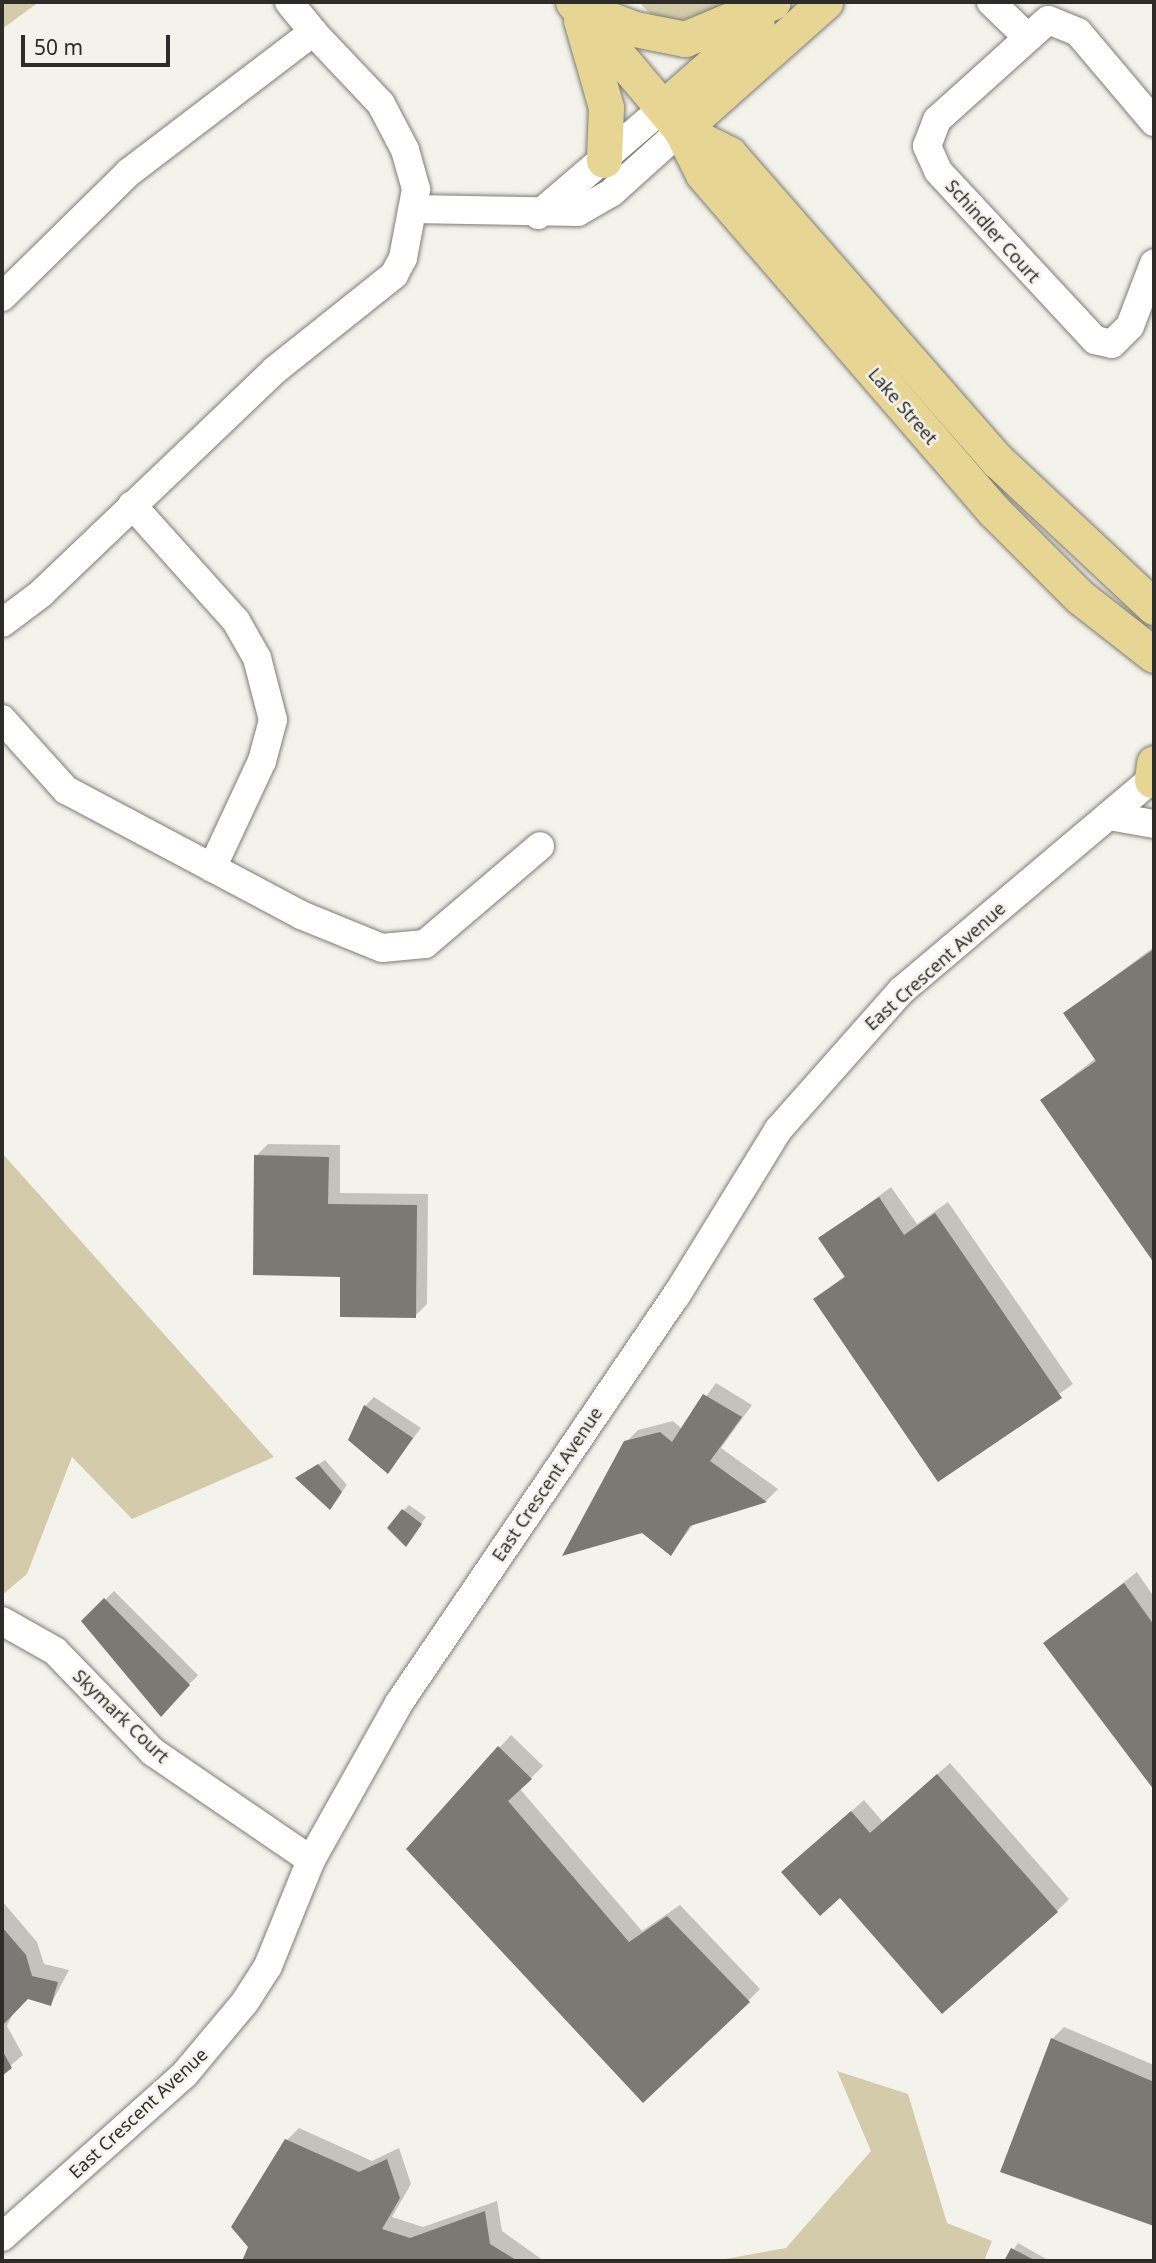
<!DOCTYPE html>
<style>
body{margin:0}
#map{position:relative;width:1156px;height:2263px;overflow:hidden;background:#f4f3eb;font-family:"Noto Sans",sans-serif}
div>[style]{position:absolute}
.green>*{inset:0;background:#d4cbab}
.shadow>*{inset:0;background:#0003;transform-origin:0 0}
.building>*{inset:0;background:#7b7973}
.roads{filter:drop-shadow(0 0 2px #7d7c75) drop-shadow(0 0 2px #7d7c75)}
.minor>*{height:28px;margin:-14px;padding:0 14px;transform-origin:14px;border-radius:14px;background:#fff}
.major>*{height:35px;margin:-17.5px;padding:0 17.5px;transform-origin:17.5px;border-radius:17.5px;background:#e6d593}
span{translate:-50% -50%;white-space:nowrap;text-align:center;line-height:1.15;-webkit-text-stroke:5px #f4f3eb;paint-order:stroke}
.street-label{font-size:18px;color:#2d2c29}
.frame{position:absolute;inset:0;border:4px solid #2d2c29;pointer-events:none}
.scale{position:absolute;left:21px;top:35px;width:149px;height:32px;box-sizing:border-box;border:4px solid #2d2c29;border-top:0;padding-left:9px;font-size:21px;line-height:24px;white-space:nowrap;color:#2d2c29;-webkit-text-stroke:5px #f4f3eb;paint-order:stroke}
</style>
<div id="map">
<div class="green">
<i style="clip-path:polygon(2px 2px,39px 2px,2px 29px)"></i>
<i style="clip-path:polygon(639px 2px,740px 2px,729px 11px,660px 24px)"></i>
<i style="clip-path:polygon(2px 1153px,274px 1457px,132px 1519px,72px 1457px,27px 1574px,2px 1595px)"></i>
<i style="clip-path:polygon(837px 2071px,908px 2094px,947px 2223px,992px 2241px,984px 2261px,714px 2261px,786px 2248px,871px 2151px)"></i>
</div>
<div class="shadow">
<i style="clip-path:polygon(1154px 947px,1154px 1259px,1042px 1100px,1096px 1058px,1065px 1013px)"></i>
<i style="clip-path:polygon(268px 1144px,340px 1145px,340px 1193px,428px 1194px,427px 1304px,415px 1316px,342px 1275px,256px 1156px)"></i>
<i style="clip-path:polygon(891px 1187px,917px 1224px,948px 1202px,1073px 1384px,939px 1480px,815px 1299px,846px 1275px,821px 1239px)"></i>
<i style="clip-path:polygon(716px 1383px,752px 1405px,721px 1448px,778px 1489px,766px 1501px,695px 1522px,671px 1554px,626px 1442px,638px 1430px,673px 1421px,682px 1429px)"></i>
<i style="clip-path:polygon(374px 1397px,421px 1428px,388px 1472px,365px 1406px)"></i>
<i style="clip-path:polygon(325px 1460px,347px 1485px,330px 1508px,298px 1478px)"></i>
<i style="clip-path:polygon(409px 1505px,426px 1517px,406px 1544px,403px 1511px)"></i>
<i style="clip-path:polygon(1137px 1572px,1154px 1597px,1154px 1788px,1045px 1643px)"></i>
<i style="left:114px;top:1591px;width:119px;height:43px;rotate:45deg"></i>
<i style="clip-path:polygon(511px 1735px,543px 1766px,520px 1789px,642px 1931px,680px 1905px,760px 1989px,748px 2001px,408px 1849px)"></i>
<i style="clip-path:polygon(950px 1763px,1069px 1899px,1057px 1911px,796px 1860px,864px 1800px,883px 1822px)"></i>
<i style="clip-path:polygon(2px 1901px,37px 1942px,44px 1964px,69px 1970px,51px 2004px,28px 1997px,16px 2007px,7px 2026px,23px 2055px,2px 2073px)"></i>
<i style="clip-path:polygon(1064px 2027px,1154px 2065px,1154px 2224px,1003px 2171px,1052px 2039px)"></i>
<i style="clip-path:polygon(299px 2128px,372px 2161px,399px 2148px,411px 2184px,392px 2217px,423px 2227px,497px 2201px,502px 2231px,544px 2261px,243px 2261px,287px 2140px)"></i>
<i style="clip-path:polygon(1018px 2243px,1048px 2260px,1047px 2261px,1006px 2261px)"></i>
</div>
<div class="building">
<i style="clip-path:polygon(1154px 949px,1154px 1263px,1040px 1100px,1096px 1061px,1063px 1013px)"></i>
<i style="clip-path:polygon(254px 1155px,329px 1157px,328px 1204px,417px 1205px,416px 1318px,340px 1317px,340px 1277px,253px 1275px)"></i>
<i style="clip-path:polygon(879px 1197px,904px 1235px,935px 1213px,1062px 1398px,938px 1482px,813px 1299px,845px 1277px,818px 1238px)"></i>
<i style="clip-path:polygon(703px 1394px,742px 1417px,710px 1461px,767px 1502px,690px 1526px,671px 1556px,642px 1533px,562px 1556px,624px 1441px,660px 1432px,672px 1442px)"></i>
<i style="clip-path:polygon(364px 1405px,413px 1438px,388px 1474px,348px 1440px)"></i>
<i style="clip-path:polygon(318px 1464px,342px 1492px,330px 1510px,295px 1478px)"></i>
<i style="clip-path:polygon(402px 1509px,422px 1524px,406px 1547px,387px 1528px)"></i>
<i style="clip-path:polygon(1124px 1583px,1154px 1625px,1154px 1790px,1043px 1643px)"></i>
<i style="clip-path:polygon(104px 1598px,190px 1685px,161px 1717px,81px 1621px)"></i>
<i style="clip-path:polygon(498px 1746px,532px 1779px,508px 1801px,629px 1942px,667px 1916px,750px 2002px,643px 2103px,406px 1849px)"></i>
<i style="clip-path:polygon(937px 1774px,1058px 1912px,942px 2014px,840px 1898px,820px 1916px,781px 1872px,851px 1811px,870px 1833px)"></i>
<i style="clip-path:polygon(2px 1927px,26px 1955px,32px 1976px,58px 1982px,51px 2006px,28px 1999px,2px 2026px)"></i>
<i style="clip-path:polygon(1051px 2038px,1154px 2082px,1154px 2226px,1000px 2172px)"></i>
<i style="clip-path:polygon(2px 2050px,12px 2068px,2px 2076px)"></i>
<i style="clip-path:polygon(285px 2139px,359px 2172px,387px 2159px,400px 2198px,382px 2229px,410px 2238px,485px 2211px,490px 2244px,518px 2261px,242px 2261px,248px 2247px,231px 2227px)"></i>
<i style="clip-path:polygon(1011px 2248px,1036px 2261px,1004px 2261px)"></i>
</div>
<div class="roads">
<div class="minor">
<i style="left:289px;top:2px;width:38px;rotate:51deg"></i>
<i style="left:991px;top:2px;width:47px;rotate:44.1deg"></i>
<i style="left:1154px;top:122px;width:118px;rotate:-130.2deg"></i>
<i style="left:1078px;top:32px;width:32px;rotate:-158deg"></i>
<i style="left:1048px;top:20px;width:149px;rotate:138deg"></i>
<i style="left:937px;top:120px;width:28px;rotate:111deg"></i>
<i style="left:927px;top:146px;width:27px;rotate:66deg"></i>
<i style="left:938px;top:171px;width:231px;rotate:47.1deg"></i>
<i style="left:1095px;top:340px;width:17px;rotate:13deg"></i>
<i style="left:1112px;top:344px;width:25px;rotate:-45deg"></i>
<i style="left:1130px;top:326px;width:67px;rotate:-69.1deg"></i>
<i style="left:413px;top:209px;width:165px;rotate:1deg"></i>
<i style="left:578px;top:212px;width:38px;rotate:-30deg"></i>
<i style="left:611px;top:193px;width:94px;rotate:-42deg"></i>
<i style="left:538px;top:215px;width:165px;rotate:-40.6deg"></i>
<i style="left:2px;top:297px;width:177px;rotate:-44.5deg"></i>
<i style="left:128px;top:173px;width:233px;rotate:-37.3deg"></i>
<i style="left:313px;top:32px;width:99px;rotate:46.6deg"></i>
<i style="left:381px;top:104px;width:52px;rotate:62.4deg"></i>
<i style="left:405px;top:150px;width:41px;rotate:74.2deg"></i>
<i style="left:416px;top:189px;width:70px;rotate:100.7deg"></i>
<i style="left:403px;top:258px;width:19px;rotate:118deg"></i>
<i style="left:394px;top:275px;width:152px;rotate:141.4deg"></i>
<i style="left:275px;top:370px;width:323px;rotate:136.3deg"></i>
<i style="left:42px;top:593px;width:50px;rotate:143.1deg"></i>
<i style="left:132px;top:505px;width:156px;rotate:48.1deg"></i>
<i style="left:236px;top:621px;width:43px;rotate:60.4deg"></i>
<i style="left:257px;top:658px;width:64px;rotate:75.5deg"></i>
<i style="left:273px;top:720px;width:42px;rotate:105deg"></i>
<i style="left:262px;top:761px;width:118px;rotate:115deg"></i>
<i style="left:2px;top:719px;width:96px;rotate:48deg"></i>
<i style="left:66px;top:790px;width:266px;rotate:28deg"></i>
<i style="left:301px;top:915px;width:87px;rotate:22.2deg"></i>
<i style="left:382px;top:948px;width:43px;rotate:-5.3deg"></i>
<i style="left:425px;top:944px;width:151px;rotate:-40.4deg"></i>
<i style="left:1109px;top:816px;width:46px;rotate:10.1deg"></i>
<i style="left:2px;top:1621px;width:61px;rotate:29.5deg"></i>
<i style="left:55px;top:1651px;width:141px;rotate:45.9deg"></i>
<i style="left:153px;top:1752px;width:191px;rotate:34.4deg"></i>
<i style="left:2px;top:2237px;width:244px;rotate:-41.7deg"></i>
<i style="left:184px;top:2075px;width:95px;rotate:-50.1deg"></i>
<i style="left:245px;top:2002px;width:43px;rotate:-57.4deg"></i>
<i style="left:268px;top:1966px;width:114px;rotate:-67.9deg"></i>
<i style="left:311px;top:1860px;width:180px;rotate:-60.7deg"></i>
<i style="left:399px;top:1703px;width:492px;rotate:-55.8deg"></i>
<i style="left:676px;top:1296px;width:195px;rotate:-58.4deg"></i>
<i style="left:778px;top:1130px;width:186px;rotate:-48.5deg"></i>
<i style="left:901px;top:991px;width:331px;rotate:-40.2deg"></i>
</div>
<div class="major">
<i style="left:573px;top:2px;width:167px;rotate:49.8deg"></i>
<i style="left:681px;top:130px;width:49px;rotate:63.4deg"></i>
<i style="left:703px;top:174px;width:445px;rotate:49.2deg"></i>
<i style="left:994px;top:511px;width:122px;rotate:45deg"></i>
<i style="left:1080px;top:597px;width:94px;rotate:38.1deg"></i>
<i style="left:580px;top:8px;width:59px;rotate:20.9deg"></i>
<i style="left:635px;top:29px;width:51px;rotate:11.3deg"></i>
<i style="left:685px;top:39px;width:95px;rotate:-22.8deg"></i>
<i style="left:581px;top:20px;width:91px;rotate:74deg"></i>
<i style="left:606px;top:107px;width:53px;rotate:92.2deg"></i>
<i style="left:663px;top:108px;width:125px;rotate:-41.4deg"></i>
<i style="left:681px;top:130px;width:54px;rotate:26.6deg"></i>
<i style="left:729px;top:154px;width:408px;rotate:48.8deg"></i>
<i style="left:998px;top:461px;width:214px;rotate:43.1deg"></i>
<i style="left:681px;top:130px;width:193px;rotate:-41.6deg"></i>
<i style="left:1152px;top:780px;width:17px;rotate:-83deg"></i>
</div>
</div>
<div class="street-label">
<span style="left:993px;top:231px;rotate:48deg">Schindler Court</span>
<span style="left:903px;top:406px;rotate:49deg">Lake Street</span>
<span style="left:935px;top:966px;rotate:-42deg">East Crescent Avenue</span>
<span style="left:547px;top:1484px;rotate:-56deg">East Crescent Avenue</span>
<span style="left:121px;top:1716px;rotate:44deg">Skymark Court</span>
<span style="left:138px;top:2113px;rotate:-43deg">East Crescent Avenue</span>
</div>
<div class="frame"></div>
<div class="scale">50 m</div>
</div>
